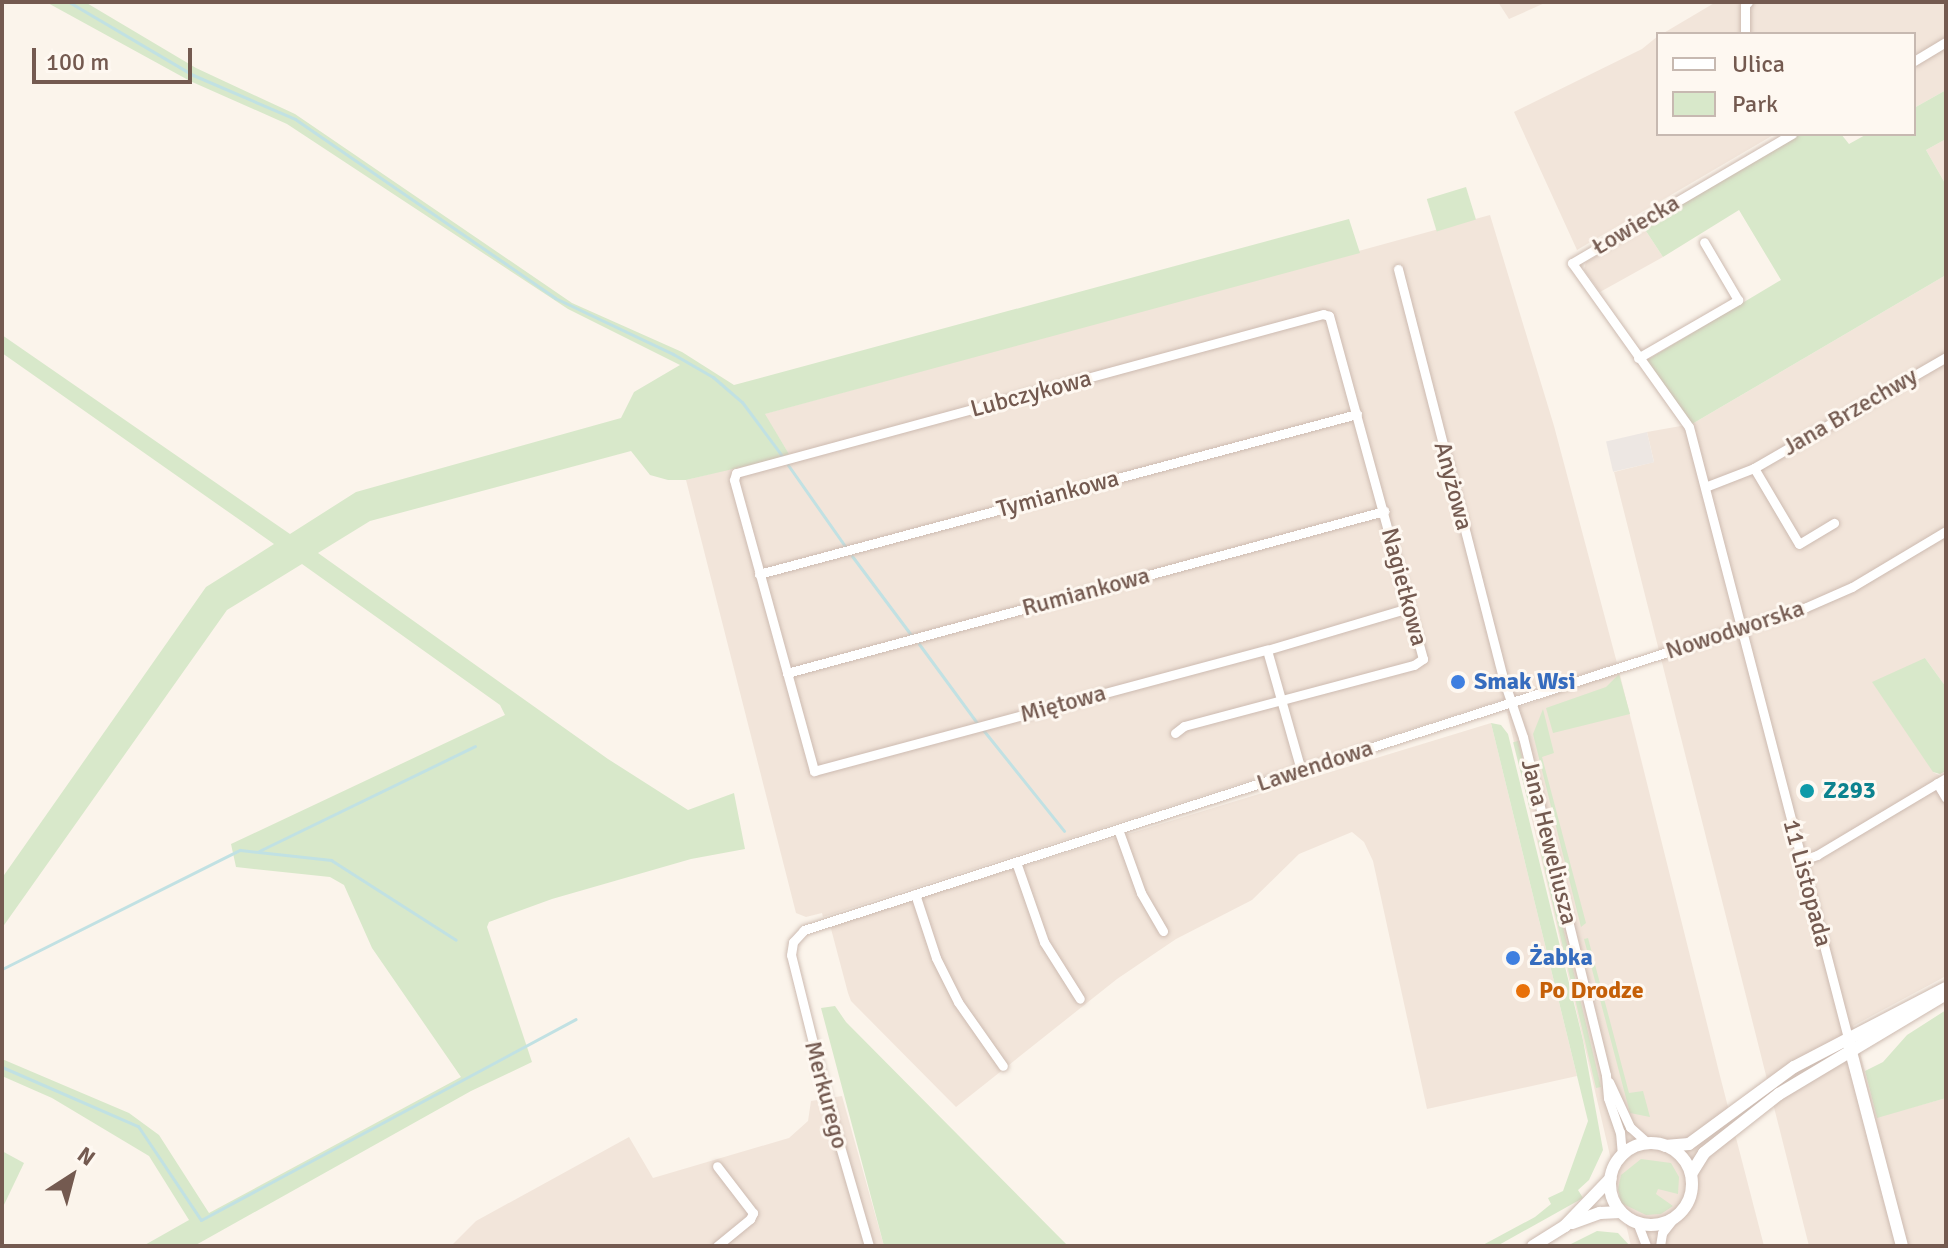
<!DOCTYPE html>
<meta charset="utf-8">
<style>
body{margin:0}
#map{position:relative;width:1948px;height:1248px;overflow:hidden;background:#fbf4eb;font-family:Signika,sans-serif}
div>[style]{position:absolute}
.residential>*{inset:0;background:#f2e5da}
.industrial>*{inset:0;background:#ede7e3;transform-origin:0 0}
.green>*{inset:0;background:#d8e8ca;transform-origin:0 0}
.stream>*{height:3px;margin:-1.5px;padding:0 1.5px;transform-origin:1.5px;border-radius:1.5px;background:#c1e1e3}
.roads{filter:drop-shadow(0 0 2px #cdbbb1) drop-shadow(0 0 2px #cdbbb1)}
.street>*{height:9px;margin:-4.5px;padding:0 4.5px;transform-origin:4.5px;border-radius:4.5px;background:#fff}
.secondary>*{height:12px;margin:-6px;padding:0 6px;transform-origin:6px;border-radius:6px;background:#fff}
.secondary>.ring{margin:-6px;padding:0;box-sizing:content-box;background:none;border:12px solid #fff;border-radius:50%}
.dots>*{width:22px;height:22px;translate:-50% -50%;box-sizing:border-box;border:4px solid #fef8f1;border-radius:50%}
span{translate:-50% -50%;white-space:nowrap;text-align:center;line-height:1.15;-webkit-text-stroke:6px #fef8f1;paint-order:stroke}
.street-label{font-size:24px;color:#745a50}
.shop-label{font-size:24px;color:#366cbe;font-weight:700}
.left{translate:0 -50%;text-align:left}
.culture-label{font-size:24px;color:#0d838f;font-weight:700}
.food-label{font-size:24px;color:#c56008;font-weight:700}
.frame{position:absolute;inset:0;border:4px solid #745a50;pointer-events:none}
.legend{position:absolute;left:1656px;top:32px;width:260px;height:104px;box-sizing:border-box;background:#fef8f1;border:2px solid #c7b9b1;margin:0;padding:10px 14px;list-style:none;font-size:24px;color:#745a50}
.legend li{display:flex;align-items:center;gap:16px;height:40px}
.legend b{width:40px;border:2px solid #c7b9b1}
.north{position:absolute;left:32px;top:1136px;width:80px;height:80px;-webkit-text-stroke:6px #fef8f1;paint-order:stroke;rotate:36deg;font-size:22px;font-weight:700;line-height:32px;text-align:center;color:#745a50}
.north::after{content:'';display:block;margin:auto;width:28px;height:36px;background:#745a50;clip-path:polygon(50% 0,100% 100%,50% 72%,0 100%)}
.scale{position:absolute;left:32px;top:48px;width:160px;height:36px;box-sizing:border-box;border:4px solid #745a50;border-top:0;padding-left:10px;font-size:24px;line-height:28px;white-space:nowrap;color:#745a50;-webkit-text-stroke:6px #fef8f1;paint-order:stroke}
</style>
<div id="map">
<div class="residential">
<i style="clip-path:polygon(1498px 2px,1547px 2px,1509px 19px)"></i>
<i style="clip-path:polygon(1716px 2px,1946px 2px,1946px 90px,1914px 108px,1914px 34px,1662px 34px)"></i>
<i style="clip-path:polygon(1658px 36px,1658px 134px,1775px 134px,1577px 250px,1514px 112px,1642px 49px)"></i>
<i style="clip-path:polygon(1946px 139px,1946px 185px,1926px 150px)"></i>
<i style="clip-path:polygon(1490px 215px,1554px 426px,1617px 663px,823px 917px,822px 913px,806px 917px,796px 913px,686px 480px,789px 454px,764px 414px)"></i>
<i style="clip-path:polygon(1644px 228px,1663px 257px,1600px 292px,1584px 270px,1586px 262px)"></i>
<i style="clip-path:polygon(1946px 275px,1946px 687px,1925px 658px,1933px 772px,1946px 779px,1946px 976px,1853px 1026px,1877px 1117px,1946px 1098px,1946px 1246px,1809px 1246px,1614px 472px,1654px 462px,1647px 432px,1692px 424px)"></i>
<i style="clip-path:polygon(1619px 671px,1720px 1076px,1764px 1246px,1631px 1246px,1507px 712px)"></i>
<i style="clip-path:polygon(1491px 723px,1577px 1076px,1427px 1109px,1373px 861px,1364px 842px,1352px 832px,1299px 854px,1252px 900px,1176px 939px,1117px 979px,956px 1107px,851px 1001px,848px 993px,830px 925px)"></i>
<i style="clip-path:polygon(842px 1096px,884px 1246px,451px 1246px,476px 1221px,629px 1137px,653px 1178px,789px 1138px,808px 1121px,811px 1101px)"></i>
</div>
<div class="industrial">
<i style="left:1647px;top:432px;width:31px;height:42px;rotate:77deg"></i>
</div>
<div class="green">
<i style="clip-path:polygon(46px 2px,85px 2px,196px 68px,295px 114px,572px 303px,682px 352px,734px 385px,1349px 219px,1360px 253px,765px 414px,789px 454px,776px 459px,686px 480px,668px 480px,650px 475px,631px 451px,370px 521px,318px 553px,608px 759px,688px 810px,734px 793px,745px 849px,691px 859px,552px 899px,489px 922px,487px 927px,532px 1062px,471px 1091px,194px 1246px,143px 1246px,189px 1220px,149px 1156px,52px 1098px,2px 1076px,2px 1059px,129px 1113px,159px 1135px,209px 1213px,461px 1077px,372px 948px,344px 885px,330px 877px,236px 867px,231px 844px,505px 715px,500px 705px,302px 564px,227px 610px,2px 928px,2px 878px,206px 587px,274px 544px,2px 353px,2px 335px,290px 534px,356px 492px,621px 418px,634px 392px,680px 365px,568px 309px,287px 124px,190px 81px)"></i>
<i style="clip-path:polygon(1946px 90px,1946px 139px,1926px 150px,1946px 185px,1946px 275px,1692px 424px,1647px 360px,1781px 280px,1739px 210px,1663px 257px,1644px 228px,1798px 134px,1841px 134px,1849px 144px,1867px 134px,1914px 134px,1914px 108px)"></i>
<i style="left:1466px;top:187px;width:34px;height:41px;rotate:73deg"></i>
<i style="clip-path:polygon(1925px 658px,1946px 687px,1946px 771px,1940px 774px,1933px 772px,1872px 682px)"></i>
<i style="clip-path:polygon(1619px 674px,1630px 714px,1553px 733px,1546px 708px,1606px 687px)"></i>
<i style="clip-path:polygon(1543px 709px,1554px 753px,1542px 757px,1586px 923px,1581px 927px,1533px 734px)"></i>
<i style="clip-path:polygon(1491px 723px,1501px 725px,1508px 734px,1583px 1040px,1603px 1150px,1589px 1180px,1578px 1190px,1583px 1198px,1497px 1246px,1481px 1246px,1535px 1217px,1551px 1204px,1548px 1198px,1563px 1191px,1588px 1121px)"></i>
<i style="left:1518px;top:741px;width:69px;height:5px;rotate:76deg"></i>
<i style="clip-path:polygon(1542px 839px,1601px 1087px,1596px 1088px,1538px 841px)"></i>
<i style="clip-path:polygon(1588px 938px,1629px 1093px,1643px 1091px,1650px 1117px,1630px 1113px,1584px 939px)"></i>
<i style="clip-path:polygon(835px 1006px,846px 1022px,1068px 1246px,884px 1246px,821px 1008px)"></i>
<i style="clip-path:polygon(1946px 1010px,1946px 1098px,1877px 1118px,1865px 1071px,1883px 1062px,1907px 1035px)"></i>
<i style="clip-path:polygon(2px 1151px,24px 1163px,2px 1209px)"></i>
<i style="clip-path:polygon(1641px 1159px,1671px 1163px,1679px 1177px,1678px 1194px,1658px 1189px,1656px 1194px,1673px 1206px,1661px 1214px,1646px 1215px,1621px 1203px,1618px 1189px,1621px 1175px)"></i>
<i style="clip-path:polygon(1597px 1231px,1618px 1233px,1630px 1246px,1567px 1246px)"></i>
</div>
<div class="stream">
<i style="left:69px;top:2px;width:144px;rotate:30.5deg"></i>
<i style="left:193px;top:75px;width:111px;rotate:23.3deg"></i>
<i style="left:295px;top:119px;width:316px;rotate:34.5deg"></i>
<i style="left:555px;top:298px;width:131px;rotate:25.4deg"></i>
<i style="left:673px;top:354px;width:46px;rotate:29.9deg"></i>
<i style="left:713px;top:377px;width:38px;rotate:41deg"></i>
<i style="left:742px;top:402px;width:69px;rotate:53.3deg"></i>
<i style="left:788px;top:465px;width:99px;rotate:54.9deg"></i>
<i style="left:852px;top:556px;width:99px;rotate:53.2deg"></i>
<i style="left:919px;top:644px;width:98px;rotate:53.7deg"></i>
<i style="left:984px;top:731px;width:128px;rotate:51.3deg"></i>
<i style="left:259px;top:851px;width:240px;rotate:-25.9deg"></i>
<i style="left:2px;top:969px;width:266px;rotate:-26.6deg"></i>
<i style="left:240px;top:850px;width:92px;rotate:6.3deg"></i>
<i style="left:331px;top:860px;width:148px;rotate:32.6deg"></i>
<i style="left:2px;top:1067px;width:148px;rotate:23.5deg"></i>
<i style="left:138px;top:1126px;width:113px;rotate:56.2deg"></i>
<i style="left:201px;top:1220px;width:425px;rotate:-28.2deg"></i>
</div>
<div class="roads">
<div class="street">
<i style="left:1745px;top:34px;width:29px;rotate:-90deg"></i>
<i style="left:1745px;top:5px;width:4px;rotate:-45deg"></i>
<i style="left:1914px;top:61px;width:37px;rotate:-31deg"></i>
<i style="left:1792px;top:134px;width:255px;rotate:149.6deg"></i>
<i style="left:1572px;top:263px;width:201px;rotate:54.5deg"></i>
<i style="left:1689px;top:427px;width:631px;rotate:75.41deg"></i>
<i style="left:1398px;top:269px;width:422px;rotate:75.6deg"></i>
<i style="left:1503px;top:678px;width:62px;rotate:71.3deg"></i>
<i style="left:1523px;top:737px;width:348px;rotate:76.2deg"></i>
<i style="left:1606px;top:1075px;width:23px;rotate:85deg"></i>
<i style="left:1608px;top:1098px;width:36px;rotate:71deg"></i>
<i style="left:1620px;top:1132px;width:24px;rotate:85deg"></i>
<i style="left:1638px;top:358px;width:116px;rotate:-30.1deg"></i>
<i style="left:1738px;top:300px;width:67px;rotate:-120.4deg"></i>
<i style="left:1754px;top:468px;width:88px;rotate:59.4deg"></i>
<i style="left:1799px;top:544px;width:41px;rotate:-31deg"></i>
<i style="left:1705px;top:487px;width:53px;rotate:-21.2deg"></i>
<i style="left:1754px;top:468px;width:222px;rotate:-30deg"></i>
<i style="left:759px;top:574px;width:619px;rotate:-14.98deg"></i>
<i style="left:1267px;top:650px;width:125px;rotate:74.2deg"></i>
<i style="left:787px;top:673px;width:619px;rotate:-15.18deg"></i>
<i style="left:1175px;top:733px;width:11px;rotate:-38deg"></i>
<i style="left:1184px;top:726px;width:238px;rotate:-14.9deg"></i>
<i style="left:1414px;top:665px;width:11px;rotate:-34deg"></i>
<i style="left:1423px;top:659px;width:356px;rotate:-105.3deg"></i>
<i style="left:1329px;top:316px;width:6px;rotate:-162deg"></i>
<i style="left:1323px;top:314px;width:608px;rotate:164.84deg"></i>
<i style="left:736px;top:473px;width:7px;rotate:106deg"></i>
<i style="left:734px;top:480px;width:302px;rotate:74.6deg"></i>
<i style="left:814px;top:771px;width:469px;rotate:-15deg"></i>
<i style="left:1267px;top:650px;width:148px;rotate:-16.5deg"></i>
<i style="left:1937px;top:783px;width:17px;rotate:59deg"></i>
<i style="left:1118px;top:829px;width:68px;rotate:70.2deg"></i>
<i style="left:1141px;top:893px;width:44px;rotate:59.9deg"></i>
<i style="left:1802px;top:860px;width:16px;rotate:-18deg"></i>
<i style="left:1817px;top:855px;width:150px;rotate:-30.8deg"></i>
<i style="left:1016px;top:862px;width:85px;rotate:70.7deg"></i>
<i style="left:1044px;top:942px;width:67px;rotate:57.7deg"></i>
<i style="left:915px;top:894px;width:67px;rotate:71.8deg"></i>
<i style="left:936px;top:958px;width:49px;rotate:63.4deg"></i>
<i style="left:958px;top:1002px;width:78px;rotate:54.9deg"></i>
<i style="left:1609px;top:1082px;width:50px;rotate:65deg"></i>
<i style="left:1630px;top:1127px;width:25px;rotate:42deg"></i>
<i style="left:1637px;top:1222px;width:26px;rotate:69deg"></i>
<i style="left:717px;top:1246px;width:43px;rotate:-39.3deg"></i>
<i style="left:750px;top:1219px;width:7px;rotate:-63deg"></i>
<i style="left:753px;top:1213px;width:59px;rotate:-127.5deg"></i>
<i style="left:869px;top:1246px;width:132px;rotate:-106.2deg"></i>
<i style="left:832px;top:1119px;width:169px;rotate:-104deg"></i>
<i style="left:791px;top:955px;width:13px;rotate:-81deg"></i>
<i style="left:793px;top:942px;width:16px;rotate:-47deg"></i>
<i style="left:804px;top:930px;width:1051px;rotate:-17.85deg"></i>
<i style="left:1804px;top:608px;width:52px;rotate:-23.6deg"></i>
<i style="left:1852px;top:587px;width:109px;rotate:-30.8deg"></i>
<i style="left:1660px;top:1246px;width:13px;rotate:-81deg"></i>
<i style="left:1662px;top:1233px;width:16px;rotate:-52deg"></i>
</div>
<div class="secondary">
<i style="left:1849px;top:1044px;width:209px;rotate:75.3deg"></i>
<i class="ring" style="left:1610px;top:1143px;width:70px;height:70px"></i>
<i style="left:1665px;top:1146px;width:24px;rotate:-5deg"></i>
<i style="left:1689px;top:1144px;width:130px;rotate:-36.3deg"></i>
<i style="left:1794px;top:1067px;width:171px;rotate:-27.5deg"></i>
<i style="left:1691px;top:1174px;width:25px;rotate:-58deg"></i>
<i style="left:1704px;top:1153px;width:95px;rotate:-38.2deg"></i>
<i style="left:1779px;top:1094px;width:195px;rotate:-30.9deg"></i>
<i style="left:1572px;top:1223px;width:30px;rotate:-20deg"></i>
<i style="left:1600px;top:1213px;width:21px;rotate:-3deg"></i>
<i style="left:1533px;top:1246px;width:38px;rotate:-32deg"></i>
<i style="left:1565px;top:1226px;width:66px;rotate:-46.2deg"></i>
</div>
</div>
<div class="dots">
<i style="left:1458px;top:682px;background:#3f7fe0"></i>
<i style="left:1807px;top:791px;background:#0f9aa8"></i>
<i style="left:1513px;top:958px;background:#3f7fe0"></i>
<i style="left:1523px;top:991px;background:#e8710a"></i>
</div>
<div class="street-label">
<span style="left:1636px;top:225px;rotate:-30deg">Łowiecka</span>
<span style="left:1031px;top:394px;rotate:-15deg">Lubczykowa</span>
<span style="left:1850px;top:412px;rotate:-30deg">Jana Brzechwy</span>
<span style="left:1453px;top:486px;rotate:75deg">Anyżowa</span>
<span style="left:1058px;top:494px;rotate:-15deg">Tymiankowa</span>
<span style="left:1404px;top:587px;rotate:75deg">Nagietkowa</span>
<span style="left:1086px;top:592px;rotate:-15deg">Rumiankowa</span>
<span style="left:1735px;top:630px;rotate:-18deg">Nowodworska</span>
<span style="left:1063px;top:704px;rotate:-15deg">Miętowa</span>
<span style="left:1315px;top:766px;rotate:-18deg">Lawendowa</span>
<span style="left:1549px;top:842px;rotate:76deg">Jana Heweliusza</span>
<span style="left:1807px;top:883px;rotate:75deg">11 Listopada</span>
<span style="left:826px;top:1095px;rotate:75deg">Merkurego</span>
</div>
<div class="shop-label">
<span class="left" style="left:1474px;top:682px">Smak Wsi</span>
<span class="left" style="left:1529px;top:958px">Żabka</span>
</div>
<div class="culture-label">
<span class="left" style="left:1823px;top:791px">Z293</span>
</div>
<div class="food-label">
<span class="left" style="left:1539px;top:991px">Po Drodze</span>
</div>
<div class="frame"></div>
<ul class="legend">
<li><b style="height:10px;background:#fff"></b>Ulica</li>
<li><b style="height:22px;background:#d8e8ca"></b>Park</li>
</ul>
<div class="north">N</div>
<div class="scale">100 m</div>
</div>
